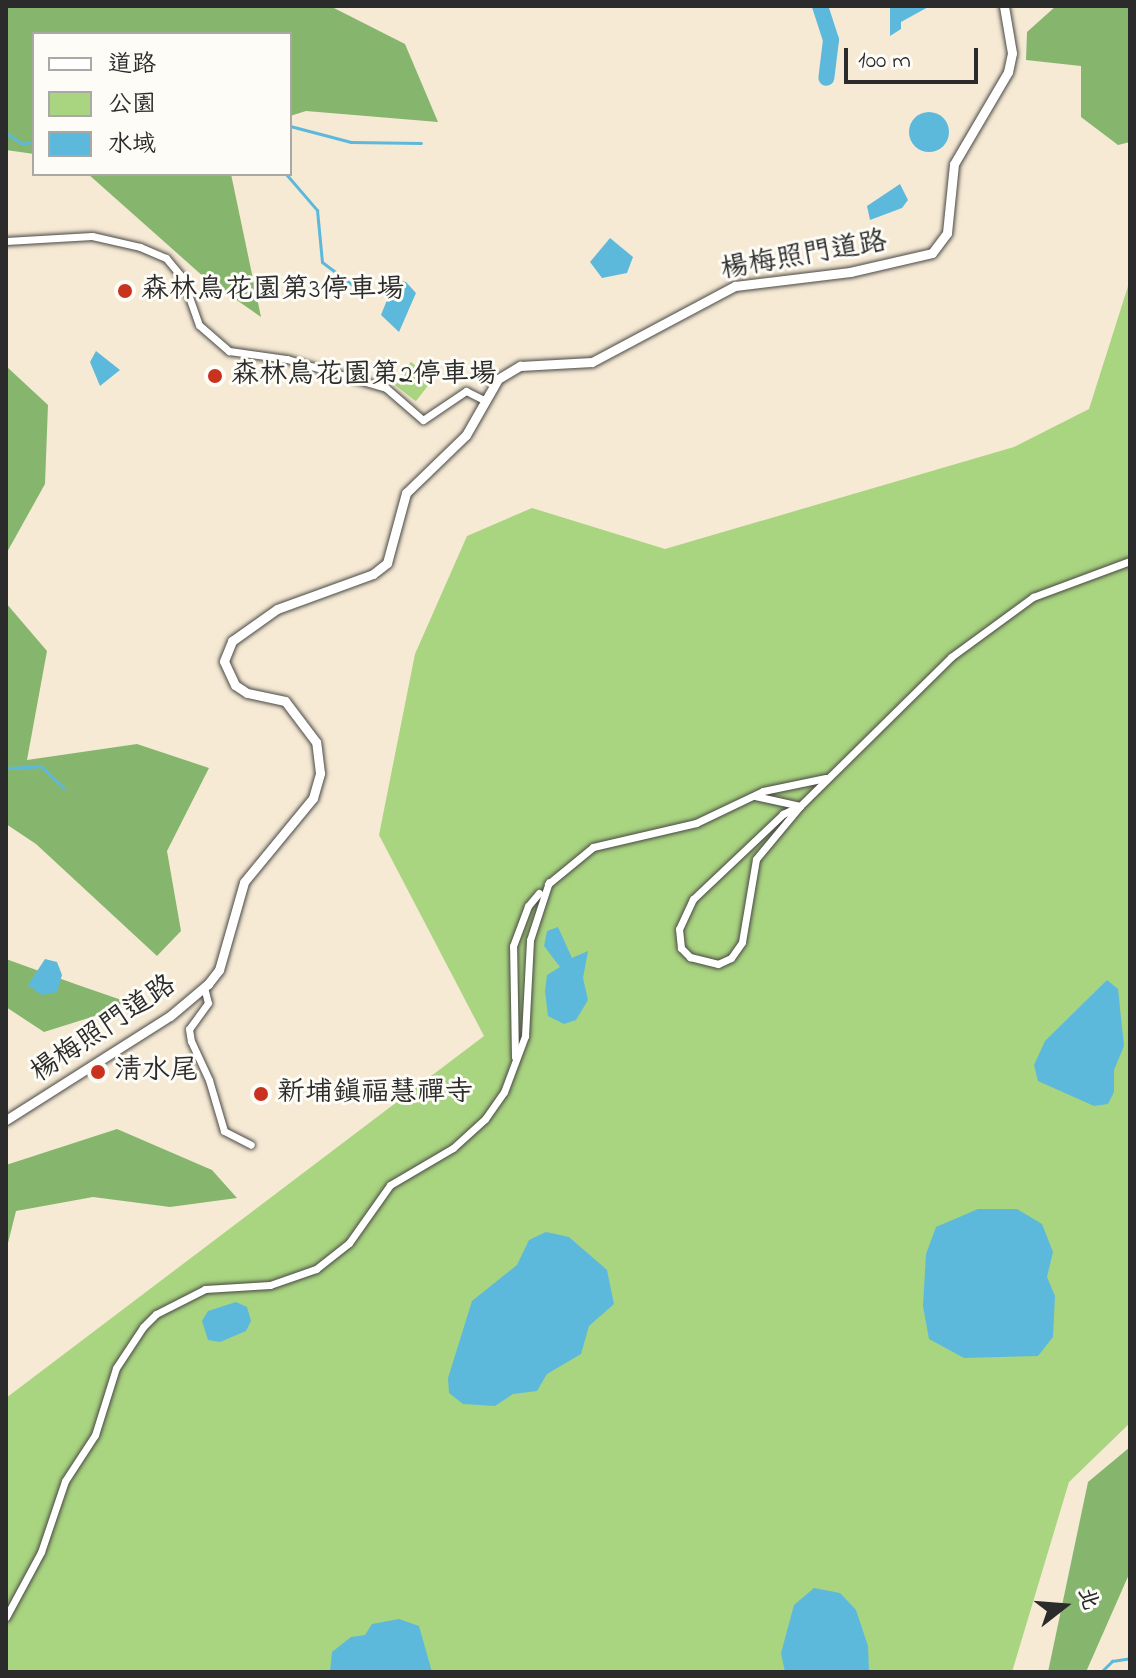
<!DOCTYPE html>
<meta charset="utf-8">
<style>
body{margin:0}
#map{position:relative;width:1136px;height:1678px;overflow:hidden;background:#f6ead5;font-family:"Indie Flower","LXGW WenKai TC",sans-serif}
div>[style]{position:absolute}
.green>*{inset:0;background:#a9d480;transform-origin:0 0}
.forest>*{inset:0;background:#86b66e}
.water>*{inset:0;background:#5db9db}
.round{border-radius:50%}
.stream>*{height:3px;margin:-1.5px;padding:0 1.5px;transform-origin:1.5px;border-radius:1.5px;background:#5db9db}
.river>*{height:16px;margin:-8px;padding:0 8px;transform-origin:8px;border-radius:8px;background:#5db9db}
.roads{filter:drop-shadow(0 0 2px #494844) drop-shadow(0 0 2px #494844)}
.minor>*{height:7px;margin:-3.5px;padding:0 3.5px;transform-origin:3.5px;border-radius:3.5px;background:#fff}
.tertiary>*{height:9px;margin:-4.5px;padding:0 4.5px;transform-origin:4.5px;border-radius:4.5px;background:#fff}
.dots>*{width:22px;height:22px;translate:-50% -50%;box-sizing:border-box;border:4px solid #fdfcf7;border-radius:50%}
span{translate:-50% -50%;white-space:nowrap;text-align:center;line-height:1.15;-webkit-text-stroke:6px #fdfcf7;paint-order:stroke}
.street-label{font-size:28px;color:#2b2b2b}
.poi-label{font-size:28px;color:#2b2b2b}
.left{translate:0 -50%;text-align:left}
.frame{position:absolute;inset:0;border:8px solid #2b2b2b;pointer-events:none}
.legend{position:absolute;left:32px;top:32px;width:260px;height:144px;box-sizing:border-box;background:#fdfcf7;border:2px solid #a9a8a5;margin:0;padding:10px 14px;list-style:none;font-size:24px;color:#2b2b2b}
.legend li{display:flex;align-items:center;gap:16px;height:40px}
.legend b{width:40px;border:2px solid #a9a8a5}
.north{position:absolute;left:1024px;top:1566px;width:80px;height:80px;-webkit-text-stroke:6px #fdfcf7;paint-order:stroke;rotate:73deg;font-size:22px;font-weight:700;line-height:32px;text-align:center;color:#2b2b2b}
.north::after{content:'';display:block;margin:auto;width:28px;height:36px;background:#2b2b2b;clip-path:polygon(50% 0,100% 100%,50% 72%,0 100%)}
.scale{position:absolute;left:844px;top:48px;width:134px;height:36px;box-sizing:border-box;border:4px solid #2b2b2b;border-top:0;padding-left:10px;font-size:24px;line-height:28px;white-space:nowrap;color:#2b2b2b;-webkit-text-stroke:6px #fdfcf7;paint-order:stroke}
</style>
<div id="map">
<div class="green">
<i style="clip-path:polygon(1130px 280px,1130px 1423px,1069px 1482px,1012px 1672px,6px 1672px,6px 1398px,484px 1036px,379px 835px,415px 654px,467px 536px,532px 508px,665px 549px,1014px 447px,1089px 409px)"></i>
<i style="left:411px;top:362px;width:28px;height:28px;rotate:38deg"></i>
</div>
<div class="forest">
<i style="clip-path:polygon(6px 6px,330px 6px,405px 44px,438px 122px,306px 111px,290px 116px,290px 34px,34px 34px,34px 154px,6px 150px)"></i>
<i style="clip-path:polygon(1056px 6px,1130px 6px,1130px 142px,1118px 145px,1081px 117px,1081px 66px,1026px 60px,1027px 32px)"></i>
<i style="clip-path:polygon(88px 174px,231px 174px,261px 317px,205px 278px)"></i>
<i style="clip-path:polygon(6px 366px,48px 405px,45px 484px,6px 554px)"></i>
<i style="clip-path:polygon(6px 603px,47px 651px,27px 760px,137px 744px,209px 768px,167px 851px,181px 931px,157px 956px,36px 844px,6px 824px)"></i>
<i style="clip-path:polygon(6px 959px,78px 985px,133px 1004px,44px 1032px,6px 1007px)"></i>
<i style="clip-path:polygon(117px 1129px,212px 1170px,237px 1198px,170px 1207px,93px 1197px,16px 1211px,6px 1251px,6px 1165px)"></i>
<i style="clip-path:polygon(1130px 1447px,1130px 1572px,1086px 1672px,1048px 1672px,1088px 1482px)"></i>
</div>
<div class="water">
<i style="clip-path:polygon(890px 6px,930px 6px,901px 22px,901px 29px,890px 36px)"></i>
<i class="round" style="left:909px;top:112px;width:40px;height:40px"></i>
<i style="clip-path:polygon(900px 184px,908px 200px,902px 208px,870px 220px,867px 206px)"></i>
<i style="clip-path:polygon(610px 238px,633px 257px,627px 273px,602px 278px,590px 262px)"></i>
<i style="clip-path:polygon(395px 280px,406px 282px,416px 293px,399px 332px,381px 315px)"></i>
<i style="clip-path:polygon(96px 351px,120px 370px,100px 386px,90px 362px)"></i>
<i style="clip-path:polygon(558px 927px,572px 958px,588px 951px,583px 978px,588px 1000px,576px 1020px,564px 1024px,548px 1016px,545px 991px,547px 975px,560px 967px,544px 946px,547px 931px)"></i>
<i style="clip-path:polygon(45px 959px,57px 962px,62px 975px,57px 992px,42px 995px,28px 985px)"></i>
<i style="clip-path:polygon(1107px 980px,1118px 989px,1124px 1046px,1114px 1070px,1114px 1092px,1108px 1104px,1094px 1106px,1038px 1081px,1034px 1065px,1045px 1041px)"></i>
<i style="clip-path:polygon(978px 1209px,1017px 1209px,1042px 1224px,1053px 1252px,1047px 1277px,1055px 1296px,1053px 1337px,1038px 1356px,964px 1358px,929px 1339px,923px 1306px,926px 1254px,936px 1227px)"></i>
<i style="clip-path:polygon(546px 1232px,569px 1237px,607px 1270px,614px 1304px,589px 1326px,581px 1354px,547px 1374px,537px 1391px,513px 1394px,495px 1406px,463px 1404px,449px 1393px,448px 1378px,472px 1301px,517px 1265px,529px 1240px)"></i>
<i style="clip-path:polygon(236px 1302px,247px 1307px,251px 1321px,246px 1331px,220px 1342px,208px 1340px,202px 1321px,208px 1311px)"></i>
<i style="clip-path:polygon(814px 1588px,840px 1593px,856px 1610px,868px 1646px,869px 1672px,785px 1672px,781px 1653px,794px 1605px)"></i>
<i style="clip-path:polygon(399px 1619px,419px 1626px,432px 1672px,330px 1672px,332px 1652px,351px 1637px,365px 1635px,372px 1624px)"></i>
</div>
<div class="stream">
<i style="left:290px;top:126px;width:63px;rotate:14.7deg"></i>
<i style="left:351px;top:142px;width:70px;rotate:0.8deg"></i>
<i style="left:6px;top:133px;width:20px;rotate:33deg"></i>
<i style="left:23px;top:144px;width:11px;rotate:-15deg"></i>
<i style="left:286px;top:174px;width:48px;rotate:49.3deg"></i>
<i style="left:317px;top:210px;width:52px;rotate:84.5deg"></i>
<i style="left:322px;top:262px;width:39px;rotate:37deg"></i>
<i style="left:6px;top:768px;width:35px;rotate:-3deg"></i>
<i style="left:41px;top:766px;width:32px;rotate:44deg"></i>
<i style="left:1101px;top:1672px;width:16px;rotate:-45deg"></i>
<i style="left:1112px;top:1661px;width:18px;rotate:-9deg"></i>
</div>
<div class="river">
<i style="left:820px;top:6px;width:36px;rotate:72deg"></i>
<i style="left:831px;top:40px;width:38px;rotate:97deg"></i>
</div>
<div class="roads">
<div class="minor">
<i style="left:6px;top:241px;width:86px;rotate:-3.3deg"></i>
<i style="left:92px;top:236px;width:49px;rotate:12.9deg"></i>
<i style="left:140px;top:247px;width:28px;rotate:23deg"></i>
<i style="left:166px;top:258px;width:25px;rotate:50deg"></i>
<i style="left:182px;top:277px;width:51px;rotate:70.5deg"></i>
<i style="left:199px;top:325px;width:40px;rotate:41deg"></i>
<i style="left:229px;top:351px;width:59px;rotate:7.9deg"></i>
<i style="left:287px;top:359px;width:103px;rotate:16.3deg"></i>
<i style="left:386px;top:388px;width:49px;rotate:40.9deg"></i>
<i style="left:423px;top:420px;width:52px;rotate:-34deg"></i>
<i style="left:466px;top:391px;width:22px;rotate:27deg"></i>
<i style="left:755px;top:796px;width:46px;rotate:12.5deg"></i>
<i style="left:800px;top:806px;width:19px;rotate:155deg"></i>
<i style="left:783px;top:814px;width:124px;rotate:136.6deg"></i>
<i style="left:693px;top:899px;width:33px;rotate:115deg"></i>
<i style="left:679px;top:929px;width:19px;rotate:84deg"></i>
<i style="left:681px;top:948px;width:13px;rotate:45deg"></i>
<i style="left:690px;top:957px;width:29px;rotate:14deg"></i>
<i style="left:718px;top:964px;width:14px;rotate:-25deg"></i>
<i style="left:731px;top:958px;width:19px;rotate:-55deg"></i>
<i style="left:742px;top:942px;width:84px;rotate:-80.4deg"></i>
<i style="left:756px;top:859px;width:69px;rotate:-50.3deg"></i>
<i style="left:800px;top:806px;width:212px;rotate:-44.6deg"></i>
<i style="left:951px;top:657px;width:102px;rotate:-36.2deg"></i>
<i style="left:1033px;top:597px;width:103px;rotate:-20.4deg"></i>
<i style="left:548px;top:884px;width:58px;rotate:-39.4deg"></i>
<i style="left:593px;top:847px;width:106px;rotate:-13.1deg"></i>
<i style="left:696px;top:823px;width:74px;rotate:-25.5deg"></i>
<i style="left:763px;top:791px;width:64px;rotate:-11.7deg"></i>
<i style="left:204px;top:987px;width:16px;rotate:76deg"></i>
<i style="left:208px;top:1003px;width:32px;rotate:126deg"></i>
<i style="left:189px;top:1029px;width:12px;rotate:81deg"></i>
<i style="left:191px;top:1041px;width:43px;rotate:65.2deg"></i>
<i style="left:209px;top:1080px;width:53px;rotate:73.6deg"></i>
<i style="left:224px;top:1131px;width:30px;rotate:27deg"></i>
<i style="left:515px;top:1057px;width:111px;rotate:-91deg"></i>
<i style="left:513px;top:946px;width:43px;rotate:-69.4deg"></i>
<i style="left:528px;top:906px;width:17px;rotate:-50deg"></i>
<i style="left:6px;top:1617px;width:74px;rotate:-61.7deg"></i>
<i style="left:41px;top:1552px;width:75px;rotate:-71.3deg"></i>
<i style="left:65px;top:1481px;width:55px;rotate:-56.9deg"></i>
<i style="left:95px;top:1435px;width:70px;rotate:-72.6deg"></i>
<i style="left:116px;top:1368px;width:49px;rotate:-56.6deg"></i>
<i style="left:143px;top:1327px;width:18px;rotate:-45deg"></i>
<i style="left:156px;top:1314px;width:55px;rotate:-27deg"></i>
<i style="left:205px;top:1289px;width:65px;rotate:-3.5deg"></i>
<i style="left:270px;top:1285px;width:49px;rotate:-19.2deg"></i>
<i style="left:316px;top:1269px;width:42px;rotate:-38.2deg"></i>
<i style="left:349px;top:1243px;width:71px;rotate:-54.7deg"></i>
<i style="left:390px;top:1185px;width:73px;rotate:-30.4deg"></i>
<i style="left:453px;top:1148px;width:43px;rotate:-42.2deg"></i>
<i style="left:485px;top:1119px;width:33px;rotate:-55deg"></i>
<i style="left:504px;top:1092px;width:60px;rotate:-69.4deg"></i>
<i style="left:525px;top:1036px;width:96px;rotate:-87deg"></i>
<i style="left:530px;top:940px;width:61px;rotate:-71.9deg"></i>
</div>
<div class="tertiary">
<i style="left:6px;top:1120px;width:194px;rotate:-32.4deg"></i>
<i style="left:170px;top:1016px;width:50px;rotate:-40.1deg"></i>
<i style="left:208px;top:984px;width:18px;rotate:-52deg"></i>
<i style="left:219px;top:970px;width:91px;rotate:-74.1deg"></i>
<i style="left:244px;top:882px;width:109px;rotate:-50.6deg"></i>
<i style="left:313px;top:798px;width:26px;rotate:-74deg"></i>
<i style="left:320px;top:773px;width:31px;rotate:-97deg"></i>
<i style="left:316px;top:742px;width:51px;rotate:-127.1deg"></i>
<i style="left:285px;top:701px;width:39px;rotate:-168deg"></i>
<i style="left:247px;top:693px;width:14px;rotate:-146deg"></i>
<i style="left:235px;top:685px;width:26px;rotate:-115deg"></i>
<i style="left:224px;top:661px;width:22px;rotate:-68deg"></i>
<i style="left:232px;top:641px;width:55px;rotate:-35.4deg"></i>
<i style="left:277px;top:609px;width:102px;rotate:-20deg"></i>
<i style="left:373px;top:574px;width:18px;rotate:-38deg"></i>
<i style="left:387px;top:563px;width:73px;rotate:-74.8deg"></i>
<i style="left:406px;top:493px;width:83px;rotate:-44deg"></i>
<i style="left:466px;top:435px;width:64px;rotate:-60.3deg"></i>
<i style="left:498px;top:379px;width:26px;rotate:-31deg"></i>
<i style="left:520px;top:366px;width:72px;rotate:-3.2deg"></i>
<i style="left:592px;top:362px;width:162px;rotate:-28deg"></i>
<i style="left:735px;top:286px;width:116px;rotate:-6.9deg"></i>
<i style="left:850px;top:272px;width:84px;rotate:-13deg"></i>
<i style="left:932px;top:253px;width:25px;rotate:-53deg"></i>
<i style="left:947px;top:233px;width:69px;rotate:-84.2deg"></i>
<i style="left:954px;top:164px;width:107px;rotate:-59.6deg"></i>
<i style="left:1008px;top:72px;width:19px;rotate:-78deg"></i>
<i style="left:1012px;top:53px;width:48px;rotate:-99.7deg"></i>
</div>
</div>
<div class="dots">
<i style="left:125px;top:291px;background:#c8321e"></i>
<i style="left:215px;top:376px;background:#c8321e"></i>
<i style="left:98px;top:1072px;background:#c8321e"></i>
<i style="left:261px;top:1094px;background:#c8321e"></i>
</div>
<div class="street-label">
<span style="left:804px;top:257px;rotate:-10deg">楊梅照門道路</span>
<span style="left:104px;top:1030px;rotate:-34deg">楊梅照門道路</span>
</div>
<div class="poi-label">
<span class="left" style="left:141px;top:291px">森林鳥花園第3停車場</span>
<span class="left" style="left:231px;top:376px">森林鳥花園第2停車場</span>
<span class="left" style="left:114px;top:1072px">清水尾</span>
<span class="left" style="left:277px;top:1094px">新埔鎮福慧禪寺</span>
</div>
<div class="frame"></div>
<ul class="legend">
<li><b style="height:10px;background:#fff"></b>道路</li>
<li><b style="height:22px;background:#a9d480"></b>公園</li>
<li><b style="height:22px;background:#5db9db"></b>水域</li>
</ul>
<div class="north">北</div>
<div class="scale">100 m</div>
</div>
